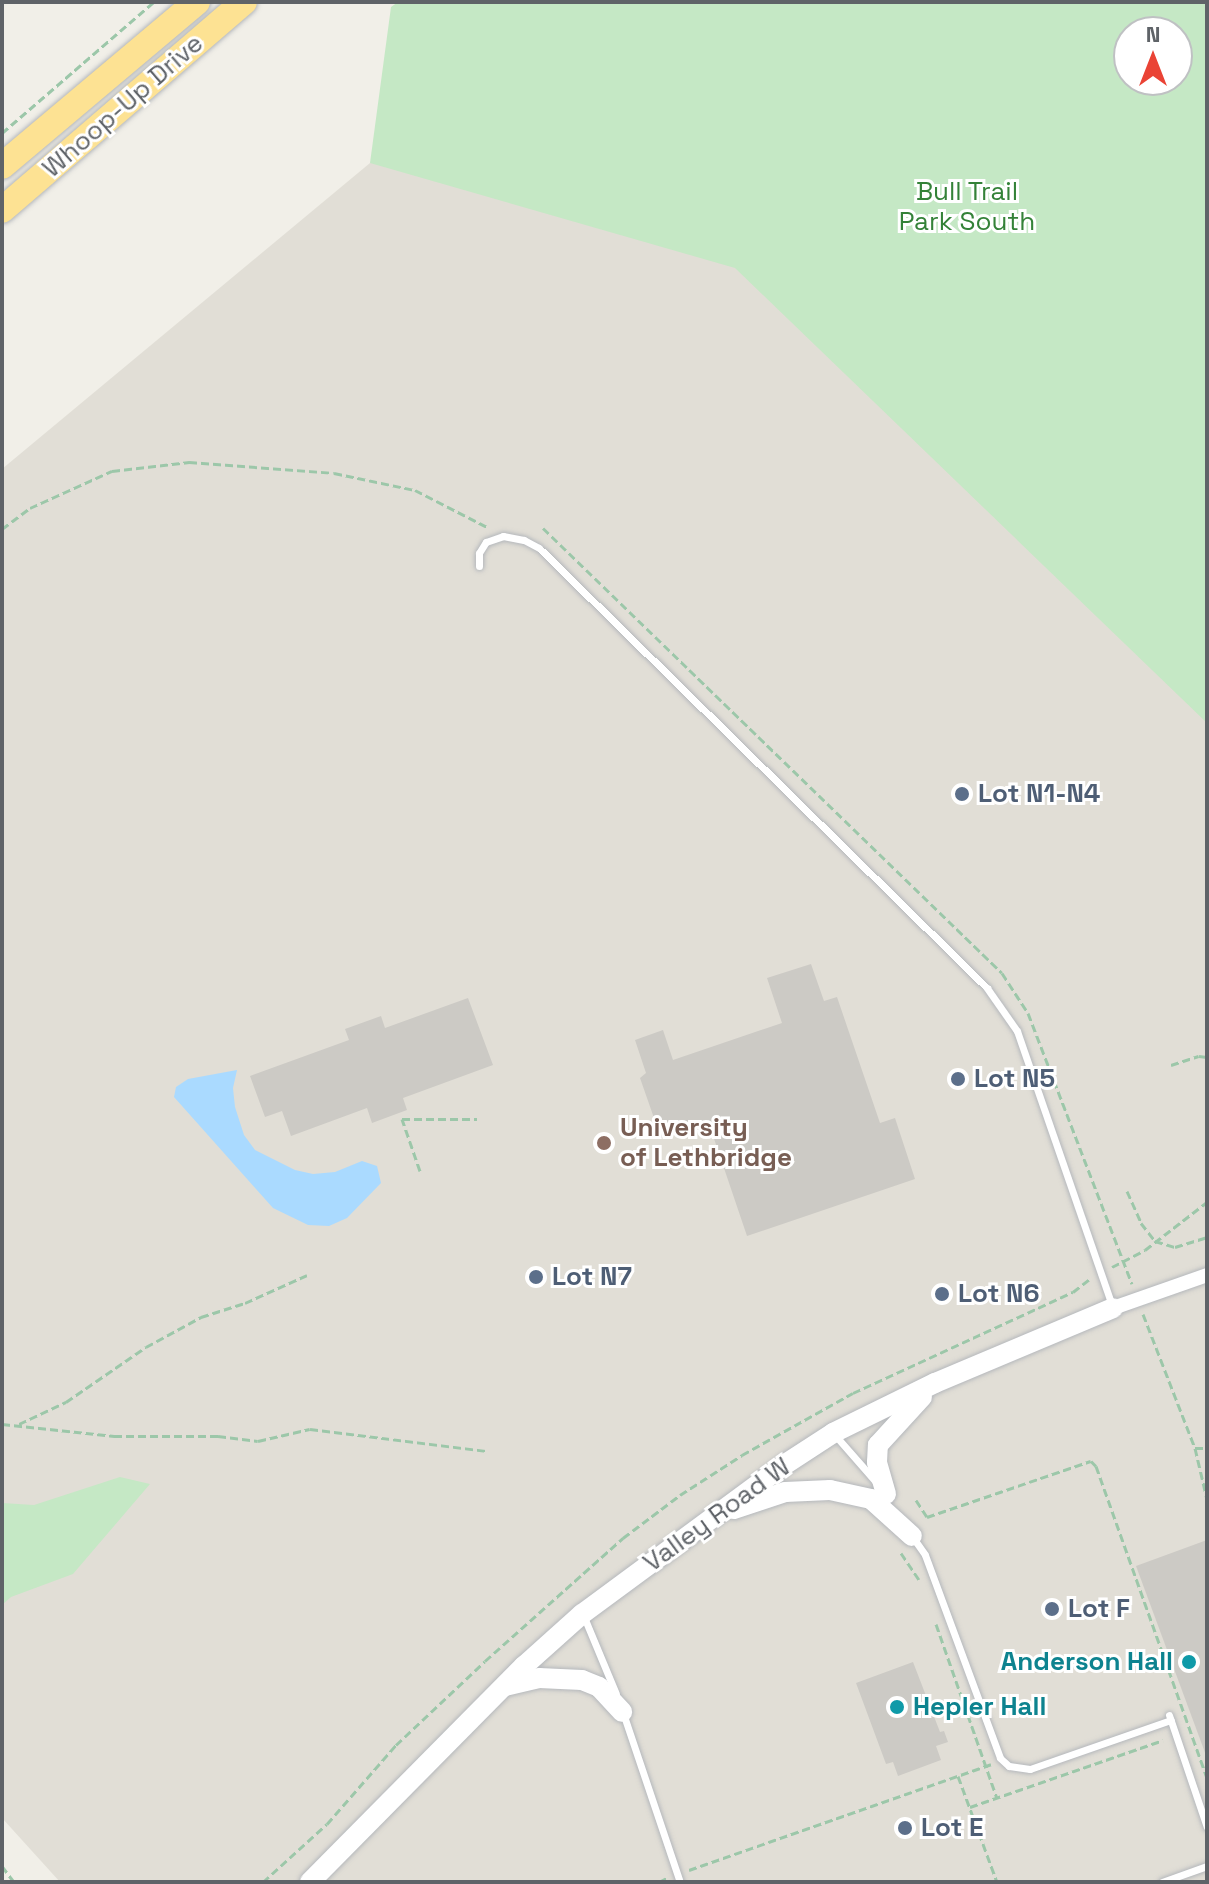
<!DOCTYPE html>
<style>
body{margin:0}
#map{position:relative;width:1209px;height:1884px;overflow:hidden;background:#f1efe8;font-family:"Space Grotesk",sans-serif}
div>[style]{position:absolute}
.education>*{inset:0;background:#e1ded6}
.green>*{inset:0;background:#c5e8c5}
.water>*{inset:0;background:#aadaff}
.building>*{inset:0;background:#cccac5}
.path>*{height:3px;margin-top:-1.5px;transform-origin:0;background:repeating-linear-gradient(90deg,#9cc7a9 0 8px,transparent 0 12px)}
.roads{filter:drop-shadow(0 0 2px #b5b8bc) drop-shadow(0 0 2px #b5b8bc)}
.lane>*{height:7px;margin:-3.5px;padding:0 3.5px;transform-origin:3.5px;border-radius:3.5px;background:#fff}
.street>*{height:14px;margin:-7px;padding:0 7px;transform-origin:7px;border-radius:7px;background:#fff}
.secondary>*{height:20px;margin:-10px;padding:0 10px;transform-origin:10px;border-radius:10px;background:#fff}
.highway>*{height:26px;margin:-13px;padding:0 13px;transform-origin:13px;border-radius:13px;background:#fde293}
.dots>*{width:22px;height:22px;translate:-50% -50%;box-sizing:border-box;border:4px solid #fff;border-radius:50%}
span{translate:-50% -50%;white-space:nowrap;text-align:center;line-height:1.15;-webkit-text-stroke:6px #fff;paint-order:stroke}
.street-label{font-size:26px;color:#5f6368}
.park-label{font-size:26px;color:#348238}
.service-label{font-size:26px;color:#4e5e75;font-weight:700}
.left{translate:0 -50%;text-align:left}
.education-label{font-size:26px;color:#785e54;font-weight:700}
.culture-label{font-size:26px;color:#0d838f;font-weight:700}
.right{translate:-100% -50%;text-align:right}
.frame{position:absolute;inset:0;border:4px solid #5f6368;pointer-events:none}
.north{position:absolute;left:1113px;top:16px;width:80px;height:80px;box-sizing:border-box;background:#fff;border:2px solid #bfc1c3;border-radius:50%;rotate:0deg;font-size:22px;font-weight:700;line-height:32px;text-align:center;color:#5f6368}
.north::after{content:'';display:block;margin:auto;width:28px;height:36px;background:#ea4335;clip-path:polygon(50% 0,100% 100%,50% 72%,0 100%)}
</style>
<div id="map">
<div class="education">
<i style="clip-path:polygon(1207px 157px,1207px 1882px,60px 1882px,2px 1818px,2px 469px,370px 163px)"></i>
</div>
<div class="green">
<i style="clip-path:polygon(evenodd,398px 2px,1207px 2px,1207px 723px,735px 268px,370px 163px,391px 7px,398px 2px,1129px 32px,1177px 32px,1177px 80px,1129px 80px,1129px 32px)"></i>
<i style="clip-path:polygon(120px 1477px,150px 1484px,73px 1574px,11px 1597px,2px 1605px,2px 1503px,34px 1505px)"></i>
</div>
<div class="water">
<i style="clip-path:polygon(237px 1070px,233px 1088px,235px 1107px,244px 1135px,255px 1150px,295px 1170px,313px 1174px,335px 1172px,362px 1161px,377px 1166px,381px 1183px,347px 1218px,329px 1226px,308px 1225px,273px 1208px,174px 1097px,176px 1087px,188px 1079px)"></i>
</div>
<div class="building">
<i style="clip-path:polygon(811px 964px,824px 1001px,837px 997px,880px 1123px,895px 1118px,915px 1179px,747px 1236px,708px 1121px,661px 1138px,640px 1078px,646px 1073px,635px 1040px,663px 1030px,673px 1060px,782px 1023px,767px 978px)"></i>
<i style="clip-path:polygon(468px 998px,493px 1065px,403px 1098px,407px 1110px,372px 1123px,367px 1108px,291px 1136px,282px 1111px,265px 1117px,250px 1076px,349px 1040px,345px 1029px,381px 1016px,385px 1028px)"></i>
<i style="clip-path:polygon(1207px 1540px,1207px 1758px,1136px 1566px)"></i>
<i style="clip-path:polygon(913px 1662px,940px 1732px,944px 1731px,948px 1742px,936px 1746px,941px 1760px,898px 1776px,893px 1762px,886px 1764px,856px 1683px)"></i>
</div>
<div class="path">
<i style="left:2px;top:133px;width:201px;rotate:-40.8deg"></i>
<i style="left:543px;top:528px;width:639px;rotate:44.11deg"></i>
<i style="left:1002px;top:973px;width:48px;rotate:57deg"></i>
<i style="left:1028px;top:1013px;width:290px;rotate:69deg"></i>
<i style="left:2px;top:529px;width:35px;rotate:-37deg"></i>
<i style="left:30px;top:508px;width:90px;rotate:-24.3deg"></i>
<i style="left:112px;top:471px;width:78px;rotate:-6.7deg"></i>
<i style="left:189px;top:462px;width:145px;rotate:4.3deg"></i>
<i style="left:334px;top:473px;width:83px;rotate:11.9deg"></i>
<i style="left:415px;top:490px;width:83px;rotate:27.2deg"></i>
<i style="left:1171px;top:1065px;width:29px;rotate:-18deg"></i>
<i style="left:1199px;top:1056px;width:8px;rotate:7deg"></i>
<i style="left:420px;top:1171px;width:55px;rotate:-109.1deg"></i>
<i style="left:402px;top:1119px;width:75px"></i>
<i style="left:1127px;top:1191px;width:35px;rotate:66deg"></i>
<i style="left:1141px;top:1223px;width:23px;rotate:52deg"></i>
<i style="left:1155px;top:1241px;width:21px;rotate:17deg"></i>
<i style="left:1175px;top:1247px;width:34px;rotate:-17deg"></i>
<i style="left:1112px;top:1267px;width:37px;rotate:-27deg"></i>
<i style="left:1145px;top:1250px;width:78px;rotate:-37.7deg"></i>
<i style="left:1143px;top:1314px;width:144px;rotate:68.8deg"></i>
<i style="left:1195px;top:1448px;width:52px;rotate:76.8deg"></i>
<i style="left:2px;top:1424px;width:113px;rotate:6.1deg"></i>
<i style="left:114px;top:1436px;width:104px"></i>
<i style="left:218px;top:1436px;width:40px;rotate:7.1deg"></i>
<i style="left:258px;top:1441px;width:53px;rotate:-13deg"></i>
<i style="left:310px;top:1429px;width:177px;rotate:7.1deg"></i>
<i style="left:19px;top:1424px;width:52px;rotate:-25.1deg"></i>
<i style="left:66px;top:1402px;width:97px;rotate:-34.5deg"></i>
<i style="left:146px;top:1347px;width:63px;rotate:-28.6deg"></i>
<i style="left:201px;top:1317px;width:46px;rotate:-17.7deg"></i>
<i style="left:245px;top:1303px;width:68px;rotate:-24.3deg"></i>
<i style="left:1195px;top:1448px;width:12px"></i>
<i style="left:916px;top:1500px;width:20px;rotate:57deg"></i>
<i style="left:927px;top:1517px;width:173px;rotate:-18.9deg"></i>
<i style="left:1091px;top:1461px;width:7px;rotate:45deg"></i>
<i style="left:1096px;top:1466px;width:330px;rotate:70.4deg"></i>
<i style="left:901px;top:1553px;width:32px;rotate:56deg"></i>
<i style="left:936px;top:1624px;width:184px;rotate:70.7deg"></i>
<i style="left:958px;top:1776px;width:113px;rotate:69.8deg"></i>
<i style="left:970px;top:1807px;width:204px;rotate:-19.1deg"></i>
<i style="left:2px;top:1866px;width:20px;rotate:53deg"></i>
<i style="left:689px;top:1870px;width:320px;rotate:-19.3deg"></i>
<i style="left:263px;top:1882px;width:86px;rotate:-42.2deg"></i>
<i style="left:327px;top:1824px;width:105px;rotate:-48.9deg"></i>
<i style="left:396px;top:1745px;width:122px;rotate:-43.3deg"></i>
<i style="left:485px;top:1661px;width:185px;rotate:-41.7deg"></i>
<i style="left:623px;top:1538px;width:71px;rotate:-37deg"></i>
<i style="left:680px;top:1495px;width:74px;rotate:-32.8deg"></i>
<i style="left:742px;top:1455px;width:127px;rotate:-29.2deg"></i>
<i style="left:853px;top:1393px;width:242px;rotate:-24.7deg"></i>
<i style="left:1073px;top:1292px;width:23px;rotate:-38deg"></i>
<i style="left:659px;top:1882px;width:9px;rotate:-27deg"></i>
</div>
<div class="roads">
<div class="lane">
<i style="left:479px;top:566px;width:13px;rotate:-90deg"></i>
<i style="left:479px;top:553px;width:13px;rotate:-58deg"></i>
<i style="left:486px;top:542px;width:18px;rotate:-19deg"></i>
<i style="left:503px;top:536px;width:21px;rotate:11deg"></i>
<i style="left:524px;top:540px;width:17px;rotate:28deg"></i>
<i style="left:539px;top:548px;width:628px;rotate:44.48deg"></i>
<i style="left:987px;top:988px;width:52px;rotate:55.1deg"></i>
<i style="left:1017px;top:1031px;width:291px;rotate:70.9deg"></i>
<i style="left:834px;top:1434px;width:64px;rotate:48.8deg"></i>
<i style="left:914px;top:1539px;width:19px;rotate:55deg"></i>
<i style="left:925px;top:1555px;width:216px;rotate:69.7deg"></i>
<i style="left:1000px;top:1758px;width:12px;rotate:42deg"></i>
<i style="left:1009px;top:1766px;width:21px;rotate:8deg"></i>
<i style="left:1030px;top:1769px;width:149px;rotate:-19.2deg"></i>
<i style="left:584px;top:1617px;width:83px;rotate:67.4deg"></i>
<i style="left:623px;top:1713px;width:178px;rotate:71.4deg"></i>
<i style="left:1169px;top:1715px;width:118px;rotate:71.3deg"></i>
<i style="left:1162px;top:1882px;width:48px;rotate:-19.6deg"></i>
</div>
<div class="street">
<i style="left:1113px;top:1308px;width:100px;rotate:-19.3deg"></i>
</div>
<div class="secondary">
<i style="left:886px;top:1494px;width:33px;rotate:-106deg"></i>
<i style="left:877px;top:1462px;width:17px;rotate:-87deg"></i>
<i style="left:878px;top:1445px;width:65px;rotate:-47.5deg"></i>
<i style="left:734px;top:1509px;width:54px;rotate:-18.4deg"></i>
<i style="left:785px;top:1492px;width:45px;rotate:-2.5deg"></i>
<i style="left:830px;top:1490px;width:42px;rotate:12.4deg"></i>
<i style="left:871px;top:1499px;width:55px;rotate:42.1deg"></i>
<i style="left:505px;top:1686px;width:35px;rotate:-13deg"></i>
<i style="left:539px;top:1678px;width:43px;rotate:2.7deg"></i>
<i style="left:582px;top:1680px;width:18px;rotate:22deg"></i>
<i style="left:599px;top:1687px;width:34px;rotate:47deg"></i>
<i style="left:310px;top:1882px;width:304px;rotate:-45.3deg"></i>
<i style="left:524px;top:1666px;width:78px;rotate:-41.9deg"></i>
<i style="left:582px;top:1614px;width:251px;rotate:-36.4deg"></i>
<i style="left:784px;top:1465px;width:59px;rotate:-33.1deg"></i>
<i style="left:833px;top:1433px;width:114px;rotate:-26.1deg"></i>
<i style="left:935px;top:1383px;width:193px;rotate:-22.8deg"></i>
</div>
<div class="highway">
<i style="left:2px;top:166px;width:255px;rotate:-40.1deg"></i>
<i style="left:2px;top:210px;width:319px;rotate:-40.7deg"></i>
</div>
</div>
<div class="dots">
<i style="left:962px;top:794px;background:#5c6f8a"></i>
<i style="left:958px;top:1079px;background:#5c6f8a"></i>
<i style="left:604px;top:1143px;background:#8d6e63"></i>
<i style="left:536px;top:1277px;background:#5c6f8a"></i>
<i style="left:942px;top:1294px;background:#5c6f8a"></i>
<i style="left:1052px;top:1609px;background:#5c6f8a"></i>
<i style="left:1189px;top:1662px;background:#0f9aa8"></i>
<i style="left:897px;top:1707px;background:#0f9aa8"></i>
<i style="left:905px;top:1828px;background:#5c6f8a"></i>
</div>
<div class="street-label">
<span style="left:123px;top:106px;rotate:-41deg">Whoop-Up Drive</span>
<span style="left:717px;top:1515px;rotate:-36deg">Valley Road W</span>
</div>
<div class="park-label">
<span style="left:967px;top:207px">Bull Trail<br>Park South</span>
</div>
<div class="service-label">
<span class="left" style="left:978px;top:794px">Lot N1-N4</span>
<span class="left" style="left:974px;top:1079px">Lot N5</span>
<span class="left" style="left:552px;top:1277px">Lot N7</span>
<span class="left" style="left:958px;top:1294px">Lot N6</span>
<span class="left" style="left:1068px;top:1609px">Lot F</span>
<span class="left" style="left:921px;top:1828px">Lot E</span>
</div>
<div class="education-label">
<span class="left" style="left:620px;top:1143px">University<br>of Lethbridge</span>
</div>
<div class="culture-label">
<span class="right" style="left:1173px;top:1662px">Anderson Hall</span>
<span class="left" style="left:913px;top:1707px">Hepler Hall</span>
</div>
<div class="frame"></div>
<div class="north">N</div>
</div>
